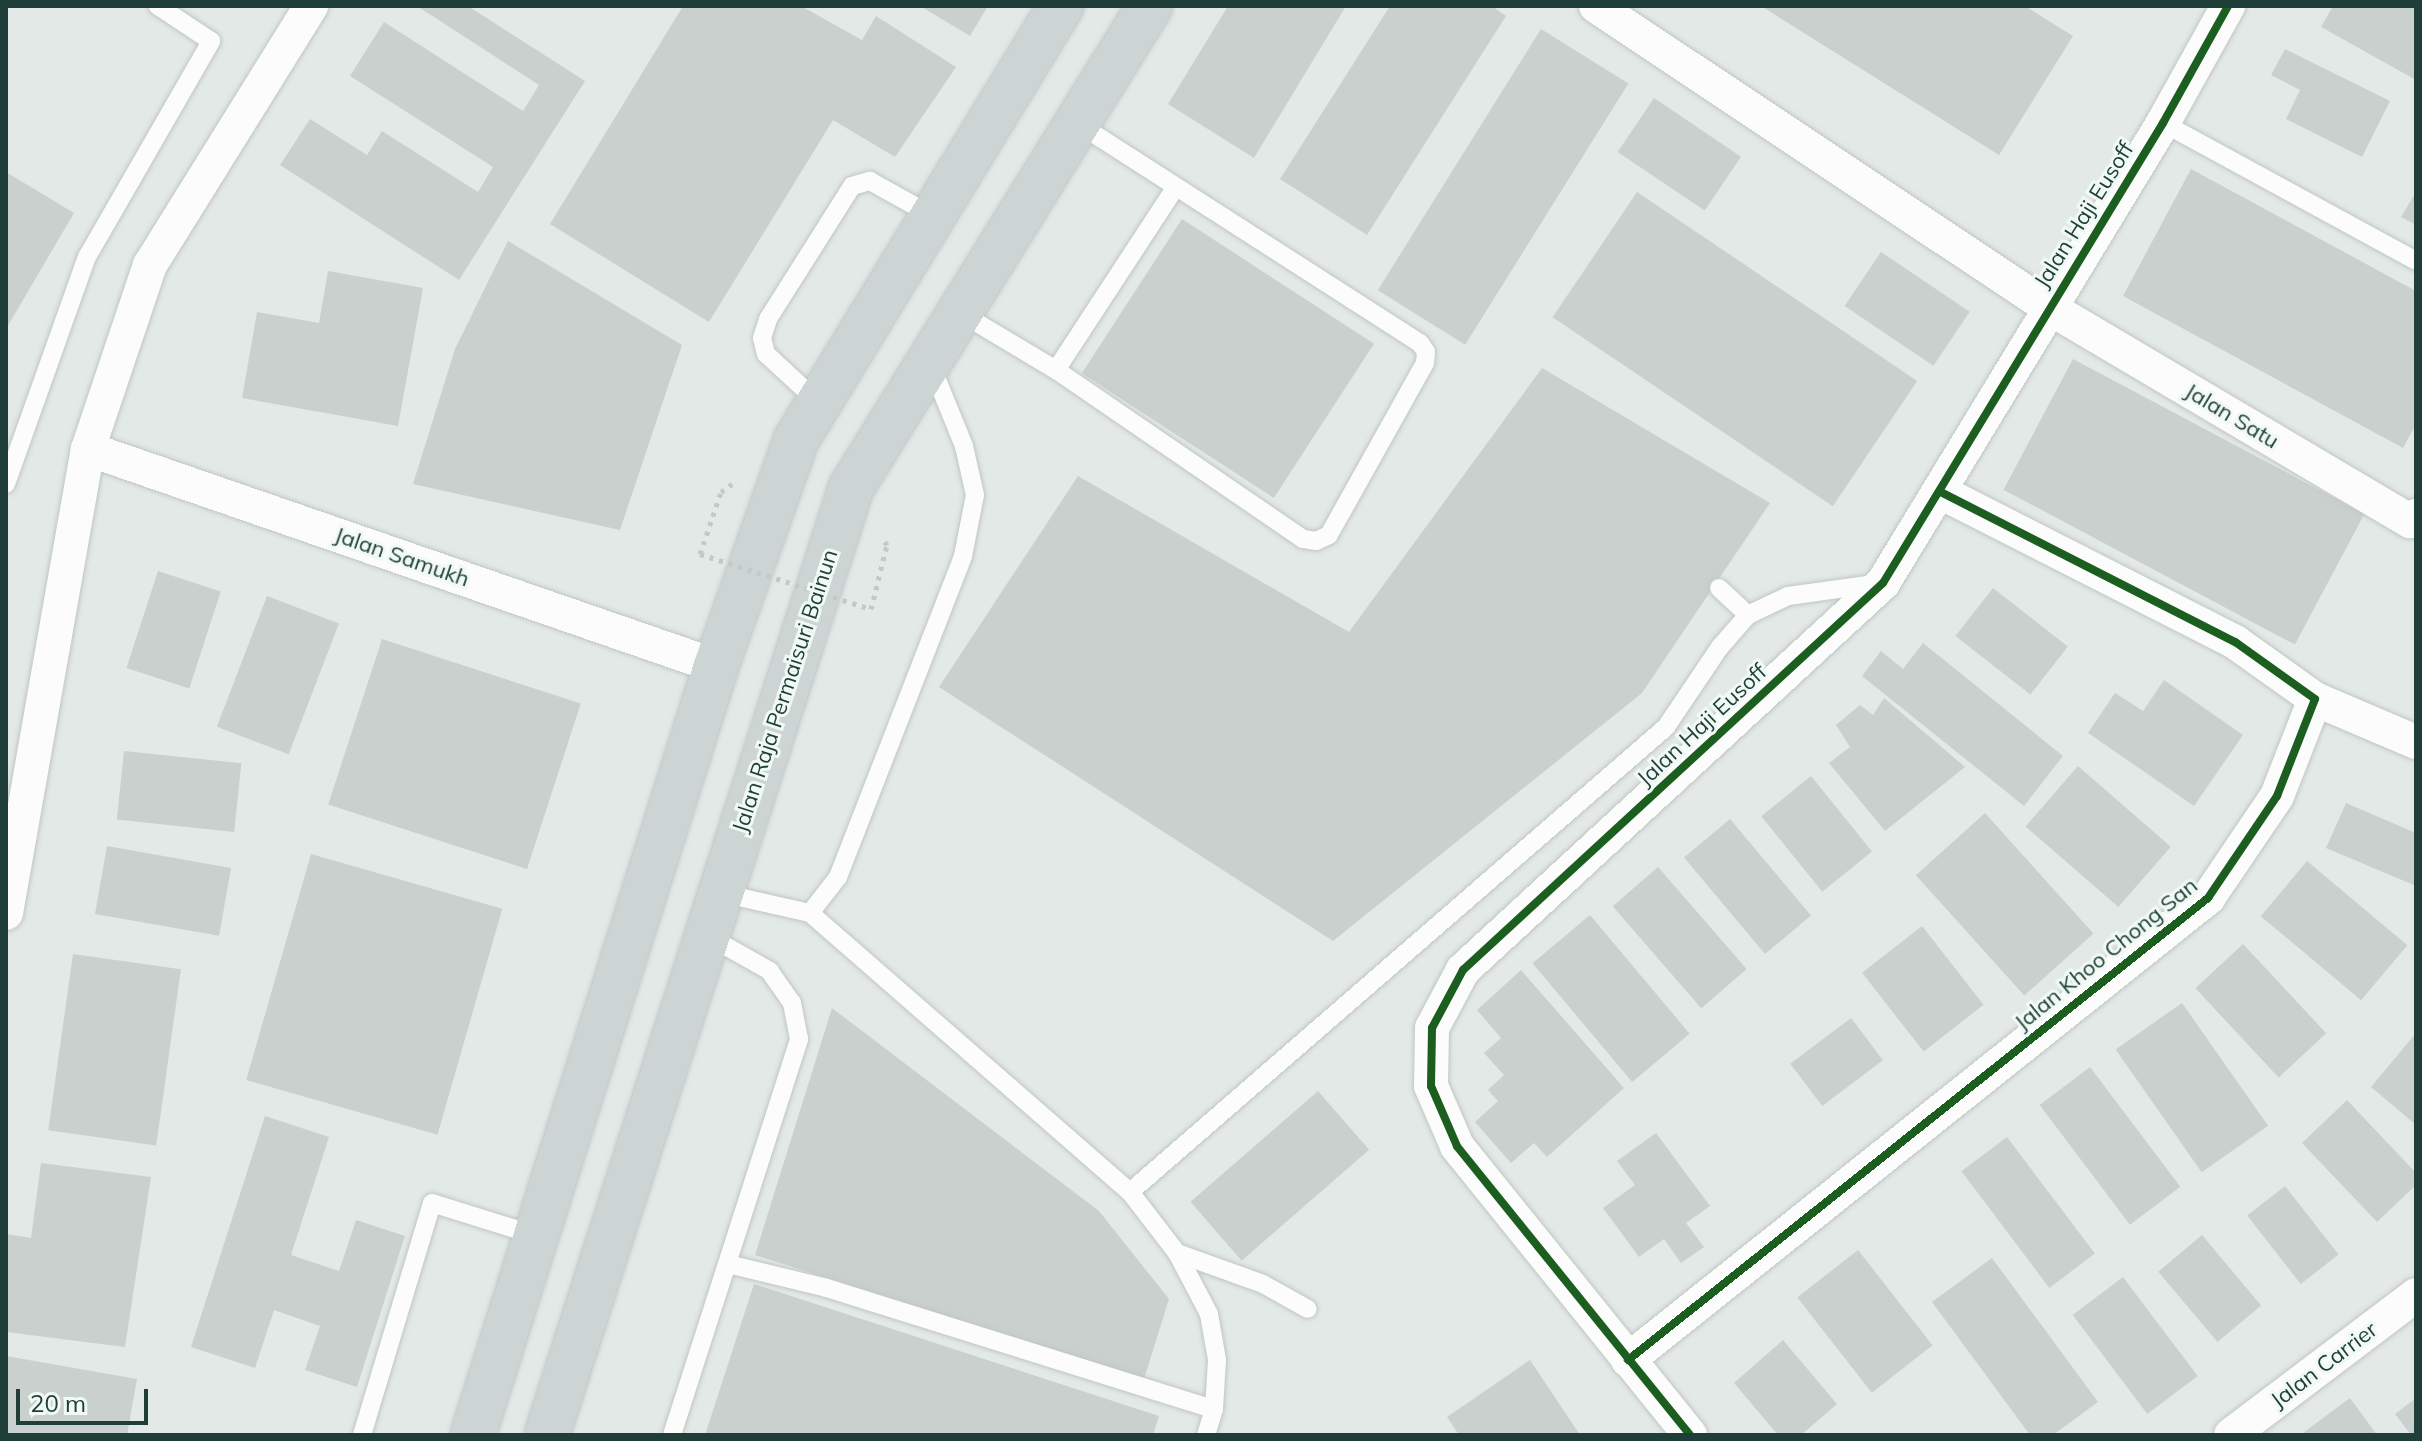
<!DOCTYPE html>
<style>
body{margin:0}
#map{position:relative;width:2422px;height:1441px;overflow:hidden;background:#e3e9e7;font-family:Mulish,sans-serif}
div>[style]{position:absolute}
.building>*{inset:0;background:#cad0ce;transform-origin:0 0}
.path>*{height:5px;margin-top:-2.5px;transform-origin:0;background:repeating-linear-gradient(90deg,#c0cac7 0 4px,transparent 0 10px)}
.roads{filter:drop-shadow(0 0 2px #c0c6c4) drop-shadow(0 0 2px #c0c6c4)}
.lane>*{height:18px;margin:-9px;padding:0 9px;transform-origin:9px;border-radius:9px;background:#fbfcfb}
.street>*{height:34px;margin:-17px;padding:0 17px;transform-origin:17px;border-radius:17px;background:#fbfcfb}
.primary>*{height:44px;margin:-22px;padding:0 22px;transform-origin:22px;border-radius:22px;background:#ccd5d3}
.path-bridge>*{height:5px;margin-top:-2.5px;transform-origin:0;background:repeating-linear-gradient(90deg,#c0cac7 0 4px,transparent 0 10px)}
.cycleway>*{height:8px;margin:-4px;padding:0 4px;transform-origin:4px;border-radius:4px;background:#1b5e20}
span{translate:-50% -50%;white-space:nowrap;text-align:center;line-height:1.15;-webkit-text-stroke:6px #f1f9f5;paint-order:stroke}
.street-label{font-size:22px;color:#1f3e38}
.frame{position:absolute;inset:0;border:8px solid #1f3e38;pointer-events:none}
.scale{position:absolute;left:16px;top:1389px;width:132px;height:36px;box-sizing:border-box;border:4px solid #1f3e38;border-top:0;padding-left:10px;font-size:24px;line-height:28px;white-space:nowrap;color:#1f3e38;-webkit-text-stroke:6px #f1f9f5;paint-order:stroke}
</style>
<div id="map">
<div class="building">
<i style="clip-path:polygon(417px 6px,468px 6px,585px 81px,459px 280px,280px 165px,310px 119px,367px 155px,382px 131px,478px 192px,493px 167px,350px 76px,384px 22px,523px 111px,539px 85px)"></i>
<i style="clip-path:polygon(683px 6px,801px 6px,862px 40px,876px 16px,956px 67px,895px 157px,833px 120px,709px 322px,550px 224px)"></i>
<i style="clip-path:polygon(920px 6px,988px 6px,970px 36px)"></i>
<i style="clip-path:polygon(1228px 6px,1346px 6px,1254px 158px,1168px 104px)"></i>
<i style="clip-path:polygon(1390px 6px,1492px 6px,1506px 16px,1367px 235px,1280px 179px)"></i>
<i style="clip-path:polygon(1761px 6px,2025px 6px,2073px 36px,1999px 155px)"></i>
<i style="clip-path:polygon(2333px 6px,2416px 6px,2416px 80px,2321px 27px)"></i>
<i style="left:1541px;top:29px;width:103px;height:308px;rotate:32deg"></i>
<i style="clip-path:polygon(2285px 49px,2390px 101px,2362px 157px,2286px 119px,2300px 90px,2271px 75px)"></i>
<i style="left:1654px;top:98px;width:105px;height:65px;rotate:34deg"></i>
<i style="clip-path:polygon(2191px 169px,2416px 291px,2416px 424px,2403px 448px,2123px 296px)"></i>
<i style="clip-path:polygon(6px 172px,74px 213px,6px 329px)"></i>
<i style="left:1637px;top:192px;width:338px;height:151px;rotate:34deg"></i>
<i style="clip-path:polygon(2416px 192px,2416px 225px,2401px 217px)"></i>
<i style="left:1182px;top:219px;width:229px;height:184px;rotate:33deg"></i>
<i style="clip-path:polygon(508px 241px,682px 345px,620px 530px,413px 484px,455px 349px)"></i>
<i style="left:1881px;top:252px;width:107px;height:65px;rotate:34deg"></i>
<i style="clip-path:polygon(328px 271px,423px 288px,398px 426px,242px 398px,257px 312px,319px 323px)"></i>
<i style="left:2073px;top:359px;width:330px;height:148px;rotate:28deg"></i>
<i style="clip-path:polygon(1542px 368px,1770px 503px,1642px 693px,1333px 941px,939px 687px,1078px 476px,1349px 632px)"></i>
<i style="left:158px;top:571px;width:66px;height:102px;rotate:18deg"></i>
<i style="left:1993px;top:588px;width:95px;height:61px;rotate:38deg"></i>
<i style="left:267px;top:596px;width:77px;height:140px;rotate:21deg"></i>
<i style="left:382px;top:639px;width:209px;height:174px;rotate:18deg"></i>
<i style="clip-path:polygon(1923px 643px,2063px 756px,2024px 806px,1862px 676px,1881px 651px,1903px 669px)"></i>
<i style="clip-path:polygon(2164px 680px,2243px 735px,2194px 806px,2088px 733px,2115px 693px,2143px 711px)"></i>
<i style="clip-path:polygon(1884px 698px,1965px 767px,1885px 831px,1829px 763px,1850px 747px,1836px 725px,1860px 705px,1873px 715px)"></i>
<i style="left:124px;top:751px;width:118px;height:69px;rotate:6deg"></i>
<i style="left:2078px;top:766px;width:123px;height:80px;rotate:41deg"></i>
<i style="left:1811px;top:776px;width:97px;height:64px;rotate:51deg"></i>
<i style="clip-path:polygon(2346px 803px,2416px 833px,2416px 886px,2326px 848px)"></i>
<i style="left:1985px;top:813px;width:162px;height:93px;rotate:48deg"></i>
<i style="left:1730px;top:819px;width:126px;height:60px;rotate:50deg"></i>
<i style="left:107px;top:846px;width:126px;height:69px;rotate:10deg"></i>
<i style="left:311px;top:854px;width:199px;height:235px;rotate:16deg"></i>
<i style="left:2307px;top:861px;width:131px;height:72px;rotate:40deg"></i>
<i style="left:1658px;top:867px;width:135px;height:60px;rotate:49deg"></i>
<i style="left:1590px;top:915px;width:155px;height:75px;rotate:50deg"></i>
<i style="left:1922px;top:926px;width:100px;height:76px;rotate:52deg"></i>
<i style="left:2243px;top:944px;width:122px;height:65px;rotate:47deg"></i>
<i style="left:73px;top:954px;width:109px;height:178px;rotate:8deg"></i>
<i style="clip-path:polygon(1521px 970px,1624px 1088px,1547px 1157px,1534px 1143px,1511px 1163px,1475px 1122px,1498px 1101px,1488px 1090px,1504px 1075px,1484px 1053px,1501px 1038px,1477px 1010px)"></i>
<i style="left:2182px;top:1003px;width:150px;height:81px;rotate:55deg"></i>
<i style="clip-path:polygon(832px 1008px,1099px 1211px,1169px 1299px,1144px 1379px,755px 1255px)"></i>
<i style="left:1851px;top:1018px;width:53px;height:76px;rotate:53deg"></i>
<i style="clip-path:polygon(2416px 1033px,2416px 1125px,2371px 1087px)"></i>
<i style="left:2090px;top:1067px;width:150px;height:63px;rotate:53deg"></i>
<i style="left:1318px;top:1091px;width:78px;height:169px;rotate:49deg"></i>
<i style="clip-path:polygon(2347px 1100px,2416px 1173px,2416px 1185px,2377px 1222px,2302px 1143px)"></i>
<i style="clip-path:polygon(265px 1116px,329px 1137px,291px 1255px,339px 1271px,356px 1220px,405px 1236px,357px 1387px,305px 1370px,320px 1326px,274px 1310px,255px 1368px,191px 1347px)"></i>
<i style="clip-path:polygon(1656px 1133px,1710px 1206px,1686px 1223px,1704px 1247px,1681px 1263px,1664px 1239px,1639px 1257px,1603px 1208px,1635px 1185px,1617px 1161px)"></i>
<i style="left:2007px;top:1137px;width:146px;height:57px;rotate:53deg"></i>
<i style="clip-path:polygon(41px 1163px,151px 1177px,125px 1347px,6px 1332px,6px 1234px,31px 1238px)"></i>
<i style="left:2285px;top:1186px;width:87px;height:48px;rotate:52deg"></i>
<i style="left:2202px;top:1235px;width:92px;height:57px;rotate:50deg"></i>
<i style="left:1858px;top:1250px;width:121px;height:77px;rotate:52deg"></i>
<i style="clip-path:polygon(1992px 1258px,2098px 1402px,2053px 1435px,2030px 1435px,1932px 1302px)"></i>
<i style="left:2123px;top:1277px;width:124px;height:63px;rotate:53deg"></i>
<i style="clip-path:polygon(754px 1284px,1159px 1416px,1153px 1435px,705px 1435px)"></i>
<i style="clip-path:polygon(1783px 1340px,1837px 1404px,1801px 1435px,1778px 1435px,1734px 1383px)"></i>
<i style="clip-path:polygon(6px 1356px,137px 1379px,127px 1435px,6px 1435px)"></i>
<i style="clip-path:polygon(1530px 1360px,1580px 1435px,1459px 1435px,1447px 1417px)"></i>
<i style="clip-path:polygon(2350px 1398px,2377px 1435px,2300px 1435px)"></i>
<i style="clip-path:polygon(2416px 1398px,2416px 1435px,2411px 1435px,2395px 1414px)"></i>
</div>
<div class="path">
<i style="left:700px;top:554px;width:65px;rotate:-71.3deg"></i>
<i style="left:721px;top:492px;width:14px;rotate:-36deg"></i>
<i style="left:871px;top:609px;width:66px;rotate:-76deg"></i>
<i style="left:887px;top:545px;width:9px;rotate:-122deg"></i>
</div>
<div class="roads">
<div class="lane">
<i style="left:1077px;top:123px;width:407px;rotate:32.7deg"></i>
<i style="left:1420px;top:343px;width:11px;rotate:56deg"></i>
<i style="left:1426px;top:352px;width:11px;rotate:95deg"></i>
<i style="left:1425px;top:363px;width:197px;rotate:119.2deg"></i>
<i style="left:1329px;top:535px;width:14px;rotate:155deg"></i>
<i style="left:1316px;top:541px;width:13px;rotate:-171deg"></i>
<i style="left:1303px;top:539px;width:299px;rotate:-145.6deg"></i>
<i style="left:1056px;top:370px;width:217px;rotate:-56.8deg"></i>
<i style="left:2163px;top:123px;width:288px;rotate:28.6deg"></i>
<i style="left:959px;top:312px;width:113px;rotate:30.9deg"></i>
<i style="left:817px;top:401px;width:69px;rotate:-137.3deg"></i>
<i style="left:766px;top:354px;width:16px;rotate:-104deg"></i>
<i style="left:762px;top:338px;width:20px;rotate:-72deg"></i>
<i style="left:768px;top:319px;width:157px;rotate:-57.7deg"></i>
<i style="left:852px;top:186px;width:19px;rotate:-16deg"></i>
<i style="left:870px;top:181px;width:72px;rotate:29.1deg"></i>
<i style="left:6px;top:484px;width:241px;rotate:-70.4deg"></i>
<i style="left:87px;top:257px;width:249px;rotate:-60.1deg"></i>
<i style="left:211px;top:41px;width:64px;rotate:-146.6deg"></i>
<i style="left:1719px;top:588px;width:40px;rotate:43deg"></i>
<i style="left:721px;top:893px;width:91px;rotate:12.7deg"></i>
<i style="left:810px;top:913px;width:425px;rotate:41.1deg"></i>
<i style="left:1130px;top:1192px;width:77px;rotate:52.4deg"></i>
<i style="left:1177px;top:1253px;width:69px;rotate:62.3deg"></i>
<i style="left:1209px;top:1314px;width:47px;rotate:80.1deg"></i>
<i style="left:1217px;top:1360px;width:49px;rotate:93.5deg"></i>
<i style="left:1214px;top:1409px;width:27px;rotate:107deg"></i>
<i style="left:810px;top:913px;width:46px;rotate:-52.1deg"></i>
<i style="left:838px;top:877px;width:344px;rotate:-68.7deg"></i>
<i style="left:963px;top:556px;width:62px;rotate:-78.9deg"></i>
<i style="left:975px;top:495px;width:50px;rotate:-102.7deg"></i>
<i style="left:964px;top:446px;width:87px;rotate:-112.2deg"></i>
<i style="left:1130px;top:1192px;width:710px;rotate:-40.94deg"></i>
<i style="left:1666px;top:727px;width:97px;rotate:-56deg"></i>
<i style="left:1720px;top:647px;width:43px;rotate:-48.8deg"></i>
<i style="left:1748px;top:615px;width:44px;rotate:-25.4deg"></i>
<i style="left:1788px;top:596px;width:88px;rotate:-7.9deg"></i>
<i style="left:1177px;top:1253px;width:91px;rotate:19.8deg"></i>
<i style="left:1263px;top:1284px;width:51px;rotate:29.1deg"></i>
<i style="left:728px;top:1264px;width:102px;rotate:13.6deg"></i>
<i style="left:827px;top:1288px;width:405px;rotate:17.4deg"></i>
<i style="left:362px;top:1435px;width:242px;rotate:-73.2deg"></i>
<i style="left:432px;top:1203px;width:108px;rotate:17.3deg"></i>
<i style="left:672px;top:1435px;width:416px;rotate:-72.2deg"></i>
<i style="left:799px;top:1039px;width:37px;rotate:-101deg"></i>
<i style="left:792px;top:1003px;width:39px;rotate:-125deg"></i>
<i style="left:770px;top:971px;width:71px;rotate:-150.6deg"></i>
</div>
<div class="street">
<i style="left:1596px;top:6px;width:543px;rotate:33.66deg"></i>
<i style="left:2048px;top:307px;width:421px;rotate:30.6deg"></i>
<i style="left:2410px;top:521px;width:8px;rotate:-40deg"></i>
<i style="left:88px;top:449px;width:664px;rotate:19.06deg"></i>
<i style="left:2315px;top:699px;width:110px;rotate:23.1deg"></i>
<i style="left:6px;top:913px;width:471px;rotate:-80deg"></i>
<i style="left:88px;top:449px;width:194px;rotate:-71.4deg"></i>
<i style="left:150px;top:265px;width:305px;rotate:-58.1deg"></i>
<i style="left:1628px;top:1360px;width:742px;rotate:-38.54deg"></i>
<i style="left:2208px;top:898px;width:123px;rotate:-55.9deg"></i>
<i style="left:2277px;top:796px;width:104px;rotate:-68.6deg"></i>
<i style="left:2315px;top:699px;width:98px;rotate:-144.5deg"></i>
<i style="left:2235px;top:642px;width:331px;rotate:-153deg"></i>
<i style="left:1690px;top:1435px;width:371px;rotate:-128.9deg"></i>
<i style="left:1457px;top:1146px;width:65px;rotate:-113.4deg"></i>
<i style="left:1431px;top:1086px;width:58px;rotate:-89deg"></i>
<i style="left:1432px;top:1028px;width:66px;rotate:-61.9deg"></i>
<i style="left:1463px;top:970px;width:571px;rotate:-42.66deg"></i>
<i style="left:1883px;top:583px;width:539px;rotate:-58.67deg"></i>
<i style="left:2163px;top:123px;width:134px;rotate:-60.9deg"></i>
<i style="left:2231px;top:1435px;width:232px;rotate:-37.1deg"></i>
</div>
<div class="primary">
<i style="left:473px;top:1435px;width:806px;rotate:-72.46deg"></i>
<i style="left:716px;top:666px;width:240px;rotate:-70.5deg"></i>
<i style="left:796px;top:440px;width:509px;rotate:-58.59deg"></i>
<i style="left:547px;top:1435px;width:995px;rotate:-72.2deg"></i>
<i style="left:851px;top:488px;width:567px;rotate:-58.19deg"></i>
</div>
</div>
<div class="path-bridge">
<i style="left:700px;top:554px;width:180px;rotate:17.8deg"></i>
</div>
<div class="cycleway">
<i style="left:1628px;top:1360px;width:742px;rotate:-38.54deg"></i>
<i style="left:2208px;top:898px;width:123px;rotate:-55.9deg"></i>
<i style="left:2277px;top:796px;width:104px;rotate:-68.6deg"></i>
<i style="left:2315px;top:699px;width:98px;rotate:-144.5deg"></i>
<i style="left:2235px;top:642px;width:331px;rotate:-153deg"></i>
<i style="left:1690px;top:1435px;width:371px;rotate:-128.9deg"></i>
<i style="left:1457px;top:1146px;width:65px;rotate:-113.4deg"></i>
<i style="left:1431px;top:1086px;width:58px;rotate:-89deg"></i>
<i style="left:1432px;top:1028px;width:66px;rotate:-61.9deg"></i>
<i style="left:1463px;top:970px;width:571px;rotate:-42.66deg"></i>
<i style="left:1883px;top:583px;width:539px;rotate:-58.67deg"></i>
<i style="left:2163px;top:123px;width:134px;rotate:-60.9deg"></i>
</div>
<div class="street-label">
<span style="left:2084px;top:215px;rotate:-58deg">Jalan Haji Eusoff</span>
<span style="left:2232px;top:416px;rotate:31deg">Jalan Satu</span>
<span style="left:402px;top:557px;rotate:19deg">Jalan Samukh</span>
<span style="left:785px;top:691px;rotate:-72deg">Jalan Raja Permaisuri Bainun</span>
<span style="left:1702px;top:725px;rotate:-43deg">Jalan Haji Eusoff</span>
<span style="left:2106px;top:954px;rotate:-39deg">Jalan Khoo Chong San</span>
<span style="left:2324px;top:1365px;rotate:-37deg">Jalan Carrier</span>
</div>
<div class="frame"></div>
<div class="scale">20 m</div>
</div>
